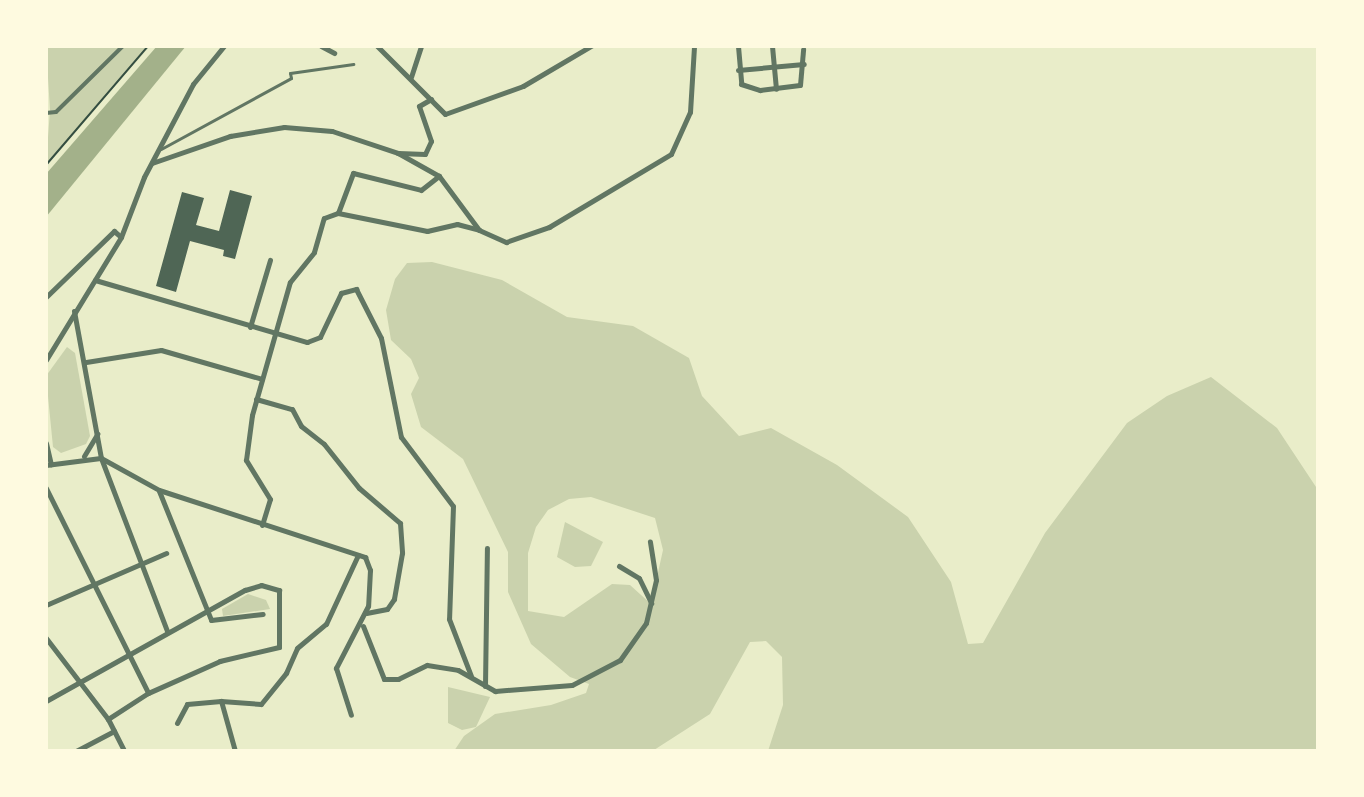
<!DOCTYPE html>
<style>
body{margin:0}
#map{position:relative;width:1364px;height:797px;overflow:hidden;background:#e9edc9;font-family:Raleway,sans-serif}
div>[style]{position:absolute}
.green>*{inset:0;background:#cad2ad}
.water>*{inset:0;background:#a3b18a}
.building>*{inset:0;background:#4f6655}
.path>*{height:2px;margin:-1px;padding:0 1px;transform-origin:1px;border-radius:1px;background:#344e41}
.service>*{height:3px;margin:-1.5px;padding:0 1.5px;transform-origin:1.5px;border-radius:1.5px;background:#617663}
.pedestrian>*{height:4px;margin:-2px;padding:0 2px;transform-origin:2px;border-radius:2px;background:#617663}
.minor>*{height:5px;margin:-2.5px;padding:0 2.5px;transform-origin:2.5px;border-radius:2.5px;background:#617663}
span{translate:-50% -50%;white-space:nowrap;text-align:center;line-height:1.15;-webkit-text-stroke:7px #fefae0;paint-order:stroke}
.frame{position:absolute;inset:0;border:48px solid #fefae0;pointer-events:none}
</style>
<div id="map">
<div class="green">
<i style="clip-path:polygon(46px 46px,150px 46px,46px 164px,50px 110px)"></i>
<i style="clip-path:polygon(evenodd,432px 262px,502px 280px,567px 317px,633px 326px,689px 358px,702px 396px,739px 436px,771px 428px,837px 465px,908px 517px,951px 582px,968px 644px,983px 643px,1045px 533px,1127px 423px,1167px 396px,1211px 377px,1277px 428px,1318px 490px,1318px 751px,768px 751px,783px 705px,782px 657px,766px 641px,750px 642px,710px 714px,654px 750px,454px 751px,464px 736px,495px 714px,551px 705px,586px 693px,589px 684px,570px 677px,531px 644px,508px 592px,508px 552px,463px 459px,421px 427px,411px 394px,419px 378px,411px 359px,391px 340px,386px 310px,395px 279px,407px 263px,432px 262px,591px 497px,655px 518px,663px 550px,651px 604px,630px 585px,612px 584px,564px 617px,528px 611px,528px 553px,536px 527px,548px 510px,569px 499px,591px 497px)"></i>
<i style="clip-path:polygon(67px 347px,75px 353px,90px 436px,86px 444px,61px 453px,53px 447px,46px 376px)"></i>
<i style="clip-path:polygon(565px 522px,603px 542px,591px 566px,575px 567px,557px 557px)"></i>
<i style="clip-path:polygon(248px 594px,266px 600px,270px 609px,223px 616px,222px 609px)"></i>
<i style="clip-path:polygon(448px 687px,490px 697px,476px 727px,462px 730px,448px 723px)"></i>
</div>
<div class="water">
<i style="clip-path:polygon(157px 46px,186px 46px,46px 217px,46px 174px)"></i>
</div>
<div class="building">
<i style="clip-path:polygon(230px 190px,252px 196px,235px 259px,223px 256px,224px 250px,190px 241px,176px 292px,156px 286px,182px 192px,204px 198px,196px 225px,219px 231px)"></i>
</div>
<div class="path">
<i style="left:46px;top:165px;width:157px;rotate:-49.4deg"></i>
</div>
<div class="service">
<i style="left:161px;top:149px;width:148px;rotate:-28.6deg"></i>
<i style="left:291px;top:78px;width:5px;rotate:-101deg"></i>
<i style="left:290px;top:73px;width:64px;rotate:-8.1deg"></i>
</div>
<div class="pedestrian">
<i style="left:46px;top:113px;width:10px;rotate:-6deg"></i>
<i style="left:56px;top:112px;width:94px;rotate:-44.6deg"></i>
</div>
<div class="minor">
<i style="left:321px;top:46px;width:15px;rotate:28deg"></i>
<i style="left:377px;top:46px;width:96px;rotate:45deg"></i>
<i style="left:445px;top:114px;width:83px;rotate:-19.7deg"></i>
<i style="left:523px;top:86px;width:79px;rotate:-30.5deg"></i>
<i style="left:738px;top:46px;width:38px;rotate:85deg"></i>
<i style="left:741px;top:84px;width:20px;rotate:18deg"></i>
<i style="left:760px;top:90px;width:40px;rotate:-7.1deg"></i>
<i style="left:800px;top:85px;width:36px;rotate:-85deg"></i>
<i style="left:772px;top:46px;width:43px;rotate:84.7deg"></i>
<i style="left:738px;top:70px;width:66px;rotate:-5.2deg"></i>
<i style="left:411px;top:77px;width:33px;rotate:-72deg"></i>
<i style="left:398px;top:153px;width:47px;rotate:29.3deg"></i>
<i style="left:439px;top:176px;width:67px;rotate:53.5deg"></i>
<i style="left:479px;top:230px;width:30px;rotate:24deg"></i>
<i style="left:506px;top:242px;width:46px;rotate:-19.2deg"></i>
<i style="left:549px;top:227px;width:142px;rotate:-30.9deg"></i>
<i style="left:671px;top:154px;width:46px;rotate:-65.7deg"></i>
<i style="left:690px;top:112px;width:66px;rotate:-86.5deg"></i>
<i style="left:152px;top:163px;width:83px;rotate:-19.1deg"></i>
<i style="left:230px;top:136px;width:55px;rotate:-9.5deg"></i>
<i style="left:284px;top:127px;width:48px;rotate:4.8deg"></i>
<i style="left:332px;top:131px;width:70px;rotate:18.4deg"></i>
<i style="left:398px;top:153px;width:27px;rotate:2deg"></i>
<i style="left:425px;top:154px;width:14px;rotate:-65deg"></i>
<i style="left:431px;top:141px;width:37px;rotate:-109deg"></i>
<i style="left:419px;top:106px;width:14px;rotate:-30deg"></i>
<i style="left:338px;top:213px;width:43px;rotate:-69.4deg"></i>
<i style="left:353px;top:173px;width:70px;rotate:14deg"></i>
<i style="left:421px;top:190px;width:23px;rotate:-38deg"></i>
<i style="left:95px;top:280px;width:221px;rotate:16.3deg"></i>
<i style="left:307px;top:342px;width:14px;rotate:-21deg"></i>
<i style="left:320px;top:337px;width:49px;rotate:-64.5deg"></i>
<i style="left:341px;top:293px;width:16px;rotate:-15deg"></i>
<i style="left:356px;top:289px;width:55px;rotate:63deg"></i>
<i style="left:381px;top:338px;width:101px;rotate:78.6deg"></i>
<i style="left:401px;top:437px;width:86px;rotate:53deg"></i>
<i style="left:453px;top:506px;width:113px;rotate:92deg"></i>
<i style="left:449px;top:619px;width:61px;rotate:68.9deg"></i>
<i style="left:46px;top:297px;width:95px;rotate:-44.1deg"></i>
<i style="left:114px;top:231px;width:9px;rotate:41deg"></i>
<i style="left:74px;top:311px;width:149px;rotate:79.6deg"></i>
<i style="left:101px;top:458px;width:185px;rotate:69.1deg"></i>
<i style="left:250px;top:327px;width:70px;rotate:-73.4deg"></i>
<i style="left:46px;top:360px;width:144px;rotate:-58.6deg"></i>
<i style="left:121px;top:237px;width:64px;rotate:-69deg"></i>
<i style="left:144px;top:177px;width:105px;rotate:-62.2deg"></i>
<i style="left:193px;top:84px;width:49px;rotate:-50.8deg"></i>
<i style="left:86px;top:362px;width:76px;rotate:-9.1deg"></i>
<i style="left:161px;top:350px;width:105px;rotate:16deg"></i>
<i style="left:256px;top:399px;width:37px;rotate:16deg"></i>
<i style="left:292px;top:409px;width:19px;rotate:62deg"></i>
<i style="left:301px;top:426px;width:29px;rotate:38deg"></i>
<i style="left:324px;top:444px;width:56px;rotate:51.5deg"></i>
<i style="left:359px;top:488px;width:54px;rotate:40.5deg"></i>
<i style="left:400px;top:523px;width:30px;rotate:86deg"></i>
<i style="left:402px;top:553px;width:47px;rotate:99.9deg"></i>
<i style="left:394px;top:599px;width:12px;rotate:125deg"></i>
<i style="left:387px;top:609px;width:21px;rotate:169deg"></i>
<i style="left:46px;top:443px;width:22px;rotate:77deg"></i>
<i style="left:84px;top:456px;width:26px;rotate:-59deg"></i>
<i style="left:46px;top:465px;width:55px;rotate:-7.3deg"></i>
<i style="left:101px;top:458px;width:66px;rotate:28.9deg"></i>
<i style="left:159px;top:490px;width:217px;rotate:18deg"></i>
<i style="left:365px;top:557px;width:14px;rotate:69deg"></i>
<i style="left:370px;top:570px;width:36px;rotate:93deg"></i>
<i style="left:368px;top:606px;width:70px;rotate:117.3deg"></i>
<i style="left:336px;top:668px;width:49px;rotate:72.3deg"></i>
<i style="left:46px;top:488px;width:229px;rotate:63.5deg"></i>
<i style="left:159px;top:491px;width:139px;rotate:68deg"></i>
<i style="left:211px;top:620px;width:52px;rotate:-6.6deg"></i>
<i style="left:262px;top:525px;width:27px;rotate:-73deg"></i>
<i style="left:270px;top:499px;width:46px;rotate:-121.6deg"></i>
<i style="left:246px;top:460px;width:45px;rotate:-82.4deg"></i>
<i style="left:252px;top:415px;width:138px;rotate:-74.1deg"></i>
<i style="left:290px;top:282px;width:38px;rotate:-51deg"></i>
<i style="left:314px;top:252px;width:35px;rotate:-74deg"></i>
<i style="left:324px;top:218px;width:15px;rotate:-20deg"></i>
<i style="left:338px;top:213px;width:91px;rotate:11.4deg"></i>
<i style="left:427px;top:231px;width:31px;rotate:-13deg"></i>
<i style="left:457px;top:224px;width:23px;rotate:15deg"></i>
<i style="left:619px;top:566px;width:23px;rotate:31deg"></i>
<i style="left:639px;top:578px;width:28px;rotate:64deg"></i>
<i style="left:46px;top:605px;width:131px;rotate:-23.4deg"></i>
<i style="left:363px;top:626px;width:57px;rotate:68.4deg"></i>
<i style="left:384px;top:679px;width:14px"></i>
<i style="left:398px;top:679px;width:32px;rotate:-26deg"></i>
<i style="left:427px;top:665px;width:31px;rotate:9deg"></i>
<i style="left:458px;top:670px;width:43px;rotate:29.6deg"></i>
<i style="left:495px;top:691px;width:77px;rotate:-4.5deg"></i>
<i style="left:572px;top:685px;width:54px;rotate:-27.5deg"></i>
<i style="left:620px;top:660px;width:45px;rotate:-54.9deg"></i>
<i style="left:646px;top:623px;width:44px;rotate:-76.9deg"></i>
<i style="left:656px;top:580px;width:39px;rotate:-99deg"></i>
<i style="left:46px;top:638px;width:102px;rotate:52.6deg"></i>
<i style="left:108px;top:719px;width:36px;rotate:63deg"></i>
<i style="left:485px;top:686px;width:138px;rotate:-89.2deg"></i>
<i style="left:46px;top:701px;width:228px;rotate:-29.2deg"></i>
<i style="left:245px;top:590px;width:17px;rotate:-17deg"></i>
<i style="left:261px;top:585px;width:19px;rotate:16deg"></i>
<i style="left:279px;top:590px;width:57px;rotate:90deg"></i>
<i style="left:279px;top:647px;width:61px;rotate:166.7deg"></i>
<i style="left:220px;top:661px;width:79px;rotate:156deg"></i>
<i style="left:148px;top:693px;width:48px;rotate:147deg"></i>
<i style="left:177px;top:723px;width:21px;rotate:-62deg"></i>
<i style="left:187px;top:704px;width:34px;rotate:-5deg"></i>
<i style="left:76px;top:751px;width:43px;rotate:-27.8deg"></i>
<i style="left:235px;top:751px;width:52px;rotate:-105.6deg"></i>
<i style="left:221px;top:701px;width:40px;rotate:4.3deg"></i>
<i style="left:261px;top:704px;width:40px;rotate:-51deg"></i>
<i style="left:286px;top:673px;width:27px;rotate:-66deg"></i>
<i style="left:297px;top:648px;width:38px;rotate:-40deg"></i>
<i style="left:326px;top:624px;width:76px;rotate:-65.1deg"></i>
<i style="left:280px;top:751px;width:4px"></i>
</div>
<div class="frame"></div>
</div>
